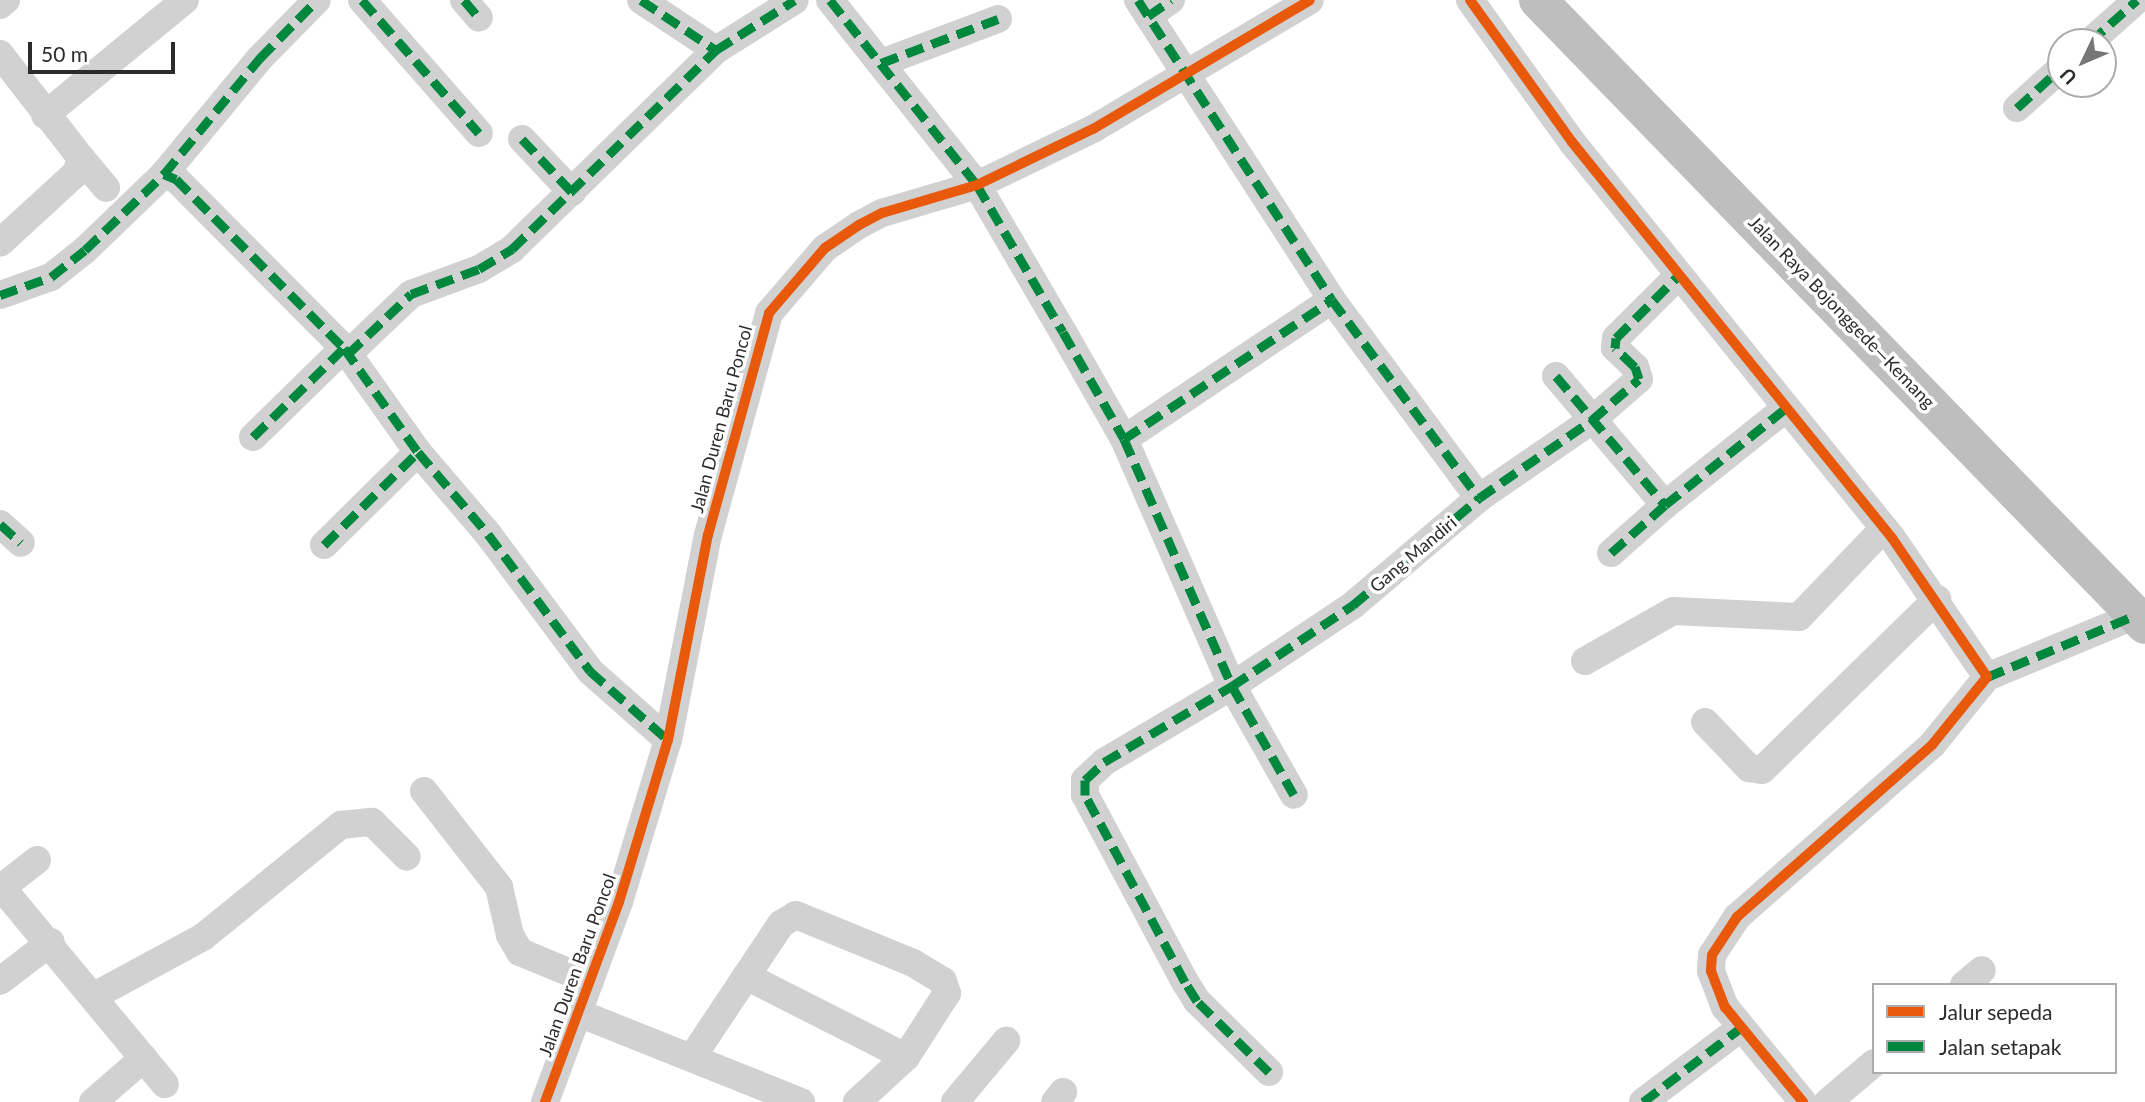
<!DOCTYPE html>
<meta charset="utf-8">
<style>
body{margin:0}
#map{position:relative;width:2145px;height:1102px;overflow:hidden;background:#fff;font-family:Lato,sans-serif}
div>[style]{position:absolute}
.minor>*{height:28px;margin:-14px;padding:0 14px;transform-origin:14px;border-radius:14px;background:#d1d1d1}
.highway>*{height:38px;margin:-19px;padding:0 19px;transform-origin:19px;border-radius:19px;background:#bebebe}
.quiet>*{height:9px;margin-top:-4.5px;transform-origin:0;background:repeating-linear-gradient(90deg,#00873e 0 18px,transparent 0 27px)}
.cycleway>*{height:10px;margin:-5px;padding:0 5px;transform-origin:5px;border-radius:5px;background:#e8590c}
span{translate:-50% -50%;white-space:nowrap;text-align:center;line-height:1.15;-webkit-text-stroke:7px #fff;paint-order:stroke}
.street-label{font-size:18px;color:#2c2c2c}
.legend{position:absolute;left:1872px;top:983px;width:245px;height:91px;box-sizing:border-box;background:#fff;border:2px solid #ababab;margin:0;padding:9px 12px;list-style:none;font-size:21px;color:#2c2c2c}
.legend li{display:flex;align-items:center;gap:14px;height:35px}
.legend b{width:35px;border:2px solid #ababab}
.north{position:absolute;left:2047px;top:28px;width:70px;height:70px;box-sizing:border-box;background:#fff;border:2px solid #ababab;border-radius:50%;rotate:226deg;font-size:19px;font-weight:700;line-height:28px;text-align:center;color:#2c2c2c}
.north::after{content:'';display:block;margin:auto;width:24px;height:32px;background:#767676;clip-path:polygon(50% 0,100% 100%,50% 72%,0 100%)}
.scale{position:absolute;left:28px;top:42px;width:147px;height:32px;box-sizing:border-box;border:4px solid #2c2c2c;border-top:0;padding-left:9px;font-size:21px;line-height:24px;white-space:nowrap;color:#2c2c2c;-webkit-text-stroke:5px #fff;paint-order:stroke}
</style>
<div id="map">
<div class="minor">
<i style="left:362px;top:0;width:177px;rotate:48.7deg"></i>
<i style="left:464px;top:0;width:23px;rotate:50deg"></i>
<i style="left:641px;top:0;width:90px;rotate:33.7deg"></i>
<i style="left:830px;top:0;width:236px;rotate:51.5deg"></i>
<i style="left:977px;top:185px;width:170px;rotate:59.7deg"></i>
<i style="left:1063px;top:332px;width:123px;rotate:60.3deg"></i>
<i style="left:1124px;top:439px;width:270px;rotate:66.4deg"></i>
<i style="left:1232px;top:686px;width:125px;rotate:60.4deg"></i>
<i style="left:1138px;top:0;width:357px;rotate:57.1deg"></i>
<i style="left:1470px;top:0;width:175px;rotate:54.3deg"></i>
<i style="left:1572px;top:142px;width:509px;rotate:51.06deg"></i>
<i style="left:1892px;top:538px;width:168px;rotate:55.6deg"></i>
<i style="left:1987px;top:677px;width:87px;rotate:129deg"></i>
<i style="left:1932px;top:745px;width:260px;rotate:138.6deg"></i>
<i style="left:1737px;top:917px;width:45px;rotate:123.3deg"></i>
<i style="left:1712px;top:955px;width:16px;rotate:94deg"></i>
<i style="left:1711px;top:971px;width:39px;rotate:69deg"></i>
<i style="left:1725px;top:1007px;width:123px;rotate:50.6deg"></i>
<i style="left:0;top:5px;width:8px;rotate:-40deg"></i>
<i style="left:1148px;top:16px;width:28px;rotate:-35deg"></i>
<i style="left:2090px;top:42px;width:63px;rotate:-41.8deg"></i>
<i style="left:0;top:54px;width:132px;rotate:52.1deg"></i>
<i style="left:81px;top:158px;width:16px;rotate:108deg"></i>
<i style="left:76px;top:173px;width:103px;rotate:137.4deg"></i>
<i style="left:881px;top:63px;width:125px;rotate:-20.6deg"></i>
<i style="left:2017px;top:108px;width:59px;rotate:-42.3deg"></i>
<i style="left:45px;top:115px;width:181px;rotate:-39.4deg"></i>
<i style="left:522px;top:139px;width:73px;rotate:46.7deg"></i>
<i style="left:81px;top:158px;width:39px;rotate:50deg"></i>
<i style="left:164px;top:174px;width:13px;rotate:23deg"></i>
<i style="left:176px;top:179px;width:238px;rotate:45.2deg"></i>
<i style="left:344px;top:348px;width:128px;rotate:54.6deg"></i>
<i style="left:418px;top:452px;width:108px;rotate:49.5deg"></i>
<i style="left:488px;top:534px;width:171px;rotate:53.3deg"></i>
<i style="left:590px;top:671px;width:104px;rotate:41.5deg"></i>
<i style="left:0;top:295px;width:54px;rotate:-19.4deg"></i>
<i style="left:51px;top:277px;width:43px;rotate:-38.5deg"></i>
<i style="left:85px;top:250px;width:110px;rotate:-43.9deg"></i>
<i style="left:164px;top:174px;width:151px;rotate:-50.4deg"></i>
<i style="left:260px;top:58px;width:81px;rotate:-45.5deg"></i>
<i style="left:348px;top:354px;width:87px;rotate:-43.6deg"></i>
<i style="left:411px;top:294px;width:72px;rotate:-20.2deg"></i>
<i style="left:479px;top:269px;width:39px;rotate:-31deg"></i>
<i style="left:512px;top:249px;width:285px;rotate:-44.3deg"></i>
<i style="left:716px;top:50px;width:93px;rotate:-32.3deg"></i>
<i style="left:1556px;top:376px;width:169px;rotate:49.8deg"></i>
<i style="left:1665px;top:505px;width:154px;rotate:-38.7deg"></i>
<i style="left:253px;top:437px;width:127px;rotate:-44.4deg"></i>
<i style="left:1124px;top:439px;width:250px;rotate:-33.8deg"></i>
<i style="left:1332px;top:300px;width:247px;rotate:53.4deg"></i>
<i style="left:0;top:524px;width:28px;rotate:42deg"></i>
<i style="left:324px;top:545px;width:132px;rotate:-44.7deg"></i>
<i style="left:1611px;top:553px;width:72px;rotate:-41.6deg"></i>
<i style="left:1585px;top:661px;width:101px;rotate:-29.6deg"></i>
<i style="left:1673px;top:611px;width:126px;rotate:2.7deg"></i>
<i style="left:1799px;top:617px;width:123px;rotate:-46.3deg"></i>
<i style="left:1987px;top:677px;width:161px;rotate:-22.6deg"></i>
<i style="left:1705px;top:722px;width:64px;rotate:46.3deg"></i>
<i style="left:1749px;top:768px;width:13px;rotate:9deg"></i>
<i style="left:1762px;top:770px;width:245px;rotate:-44.3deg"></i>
<i style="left:424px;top:791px;width:122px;rotate:52deg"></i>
<i style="left:499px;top:887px;width:49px;rotate:77.1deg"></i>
<i style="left:510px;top:935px;width:20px;rotate:60deg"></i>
<i style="left:520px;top:952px;width:76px;rotate:22.5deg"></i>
<i style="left:2px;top:888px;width:255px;rotate:50.3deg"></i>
<i style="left:0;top:889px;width:47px;rotate:-38.1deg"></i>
<i style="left:746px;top:976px;width:179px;rotate:26.9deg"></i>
<i style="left:0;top:981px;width:64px;rotate:-37.4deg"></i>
<i style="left:1964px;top:985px;width:23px;rotate:-40deg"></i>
<i style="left:94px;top:996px;width:124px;rotate:-28.4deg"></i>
<i style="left:203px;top:937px;width:178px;rotate:-39.1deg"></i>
<i style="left:341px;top:825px;width:31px;rotate:-6deg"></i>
<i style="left:372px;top:822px;width:49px;rotate:45deg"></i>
<i style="left:581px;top:1014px;width:237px;rotate:21.8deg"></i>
<i style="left:693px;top:1056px;width:159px;rotate:-56.3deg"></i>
<i style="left:781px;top:924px;width:17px;rotate:-31deg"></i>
<i style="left:796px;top:915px;width:126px;rotate:22.3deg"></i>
<i style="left:913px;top:963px;width:35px;rotate:31deg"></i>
<i style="left:943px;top:981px;width:13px;rotate:72deg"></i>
<i style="left:947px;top:993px;width:76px;rotate:122.6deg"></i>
<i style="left:906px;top:1057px;width:67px;rotate:137.4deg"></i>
<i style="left:1269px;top:1072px;width:101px;rotate:-135.4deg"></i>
<i style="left:1197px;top:1001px;width:22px;rotate:-122deg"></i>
<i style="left:1185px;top:982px;width:212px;rotate:-118.1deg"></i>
<i style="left:1085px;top:795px;width:15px;rotate:-90deg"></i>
<i style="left:1085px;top:780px;width:26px;rotate:-43deg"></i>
<i style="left:1104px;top:762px;width:149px;rotate:-30.7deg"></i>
<i style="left:1232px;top:686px;width:146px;rotate:-33.8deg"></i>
<i style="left:1353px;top:605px;width:165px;rotate:-40.3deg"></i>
<i style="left:1479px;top:498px;width:137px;rotate:-34.6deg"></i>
<i style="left:1592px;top:420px;width:62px;rotate:-41.1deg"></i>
<i style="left:1639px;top:379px;width:13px;rotate:-108deg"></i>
<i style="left:1635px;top:367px;width:28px;rotate:-136deg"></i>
<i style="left:1615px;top:348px;width:10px;rotate:-84deg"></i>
<i style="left:1616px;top:338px;width:88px;rotate:-45deg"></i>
<i style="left:93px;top:1102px;width:67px;rotate:-40.8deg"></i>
<i style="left:545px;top:1102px;width:213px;rotate:-69.7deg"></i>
<i style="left:619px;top:902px;width:169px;rotate:-73.2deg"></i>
<i style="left:668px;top:740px;width:209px;rotate:-79deg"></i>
<i style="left:708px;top:535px;width:230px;rotate:-74.6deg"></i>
<i style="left:769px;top:313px;width:86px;rotate:-49.3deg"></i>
<i style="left:825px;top:248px;width:41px;rotate:-34.1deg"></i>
<i style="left:859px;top:225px;width:26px;rotate:-28deg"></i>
<i style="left:882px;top:213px;width:99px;rotate:-16.4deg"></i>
<i style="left:977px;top:185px;width:129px;rotate:-25.8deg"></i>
<i style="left:1093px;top:129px;width:252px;rotate:-30.7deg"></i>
<i style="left:955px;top:1102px;width:80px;rotate:-50.1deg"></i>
<i style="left:1055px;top:1102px;width:13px;rotate:-51deg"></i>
<i style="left:1643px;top:1102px;width:121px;rotate:-37.2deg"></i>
<i style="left:1828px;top:1102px;width:60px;rotate:-40.3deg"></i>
</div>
<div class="highway">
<i style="left:1538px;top:0;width:871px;rotate:45.84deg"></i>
</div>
<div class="quiet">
<i style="left:362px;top:0;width:177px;rotate:48.7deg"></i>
<i style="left:464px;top:0;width:23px;rotate:50deg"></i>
<i style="left:641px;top:0;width:90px;rotate:33.7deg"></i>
<i style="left:830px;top:0;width:236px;rotate:51.5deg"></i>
<i style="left:977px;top:185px;width:170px;rotate:59.7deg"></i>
<i style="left:1063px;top:332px;width:123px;rotate:60.3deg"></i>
<i style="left:1124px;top:439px;width:270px;rotate:66.4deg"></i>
<i style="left:1232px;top:686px;width:125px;rotate:60.4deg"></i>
<i style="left:1138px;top:0;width:357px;rotate:57.1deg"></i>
<i style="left:1148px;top:16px;width:28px;rotate:-35deg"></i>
<i style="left:2090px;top:42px;width:63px;rotate:-41.8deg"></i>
<i style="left:881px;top:63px;width:125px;rotate:-20.6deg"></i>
<i style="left:2017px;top:108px;width:59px;rotate:-42.3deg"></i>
<i style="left:522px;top:139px;width:73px;rotate:46.7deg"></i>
<i style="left:164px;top:174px;width:13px;rotate:23deg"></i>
<i style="left:176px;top:179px;width:238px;rotate:45.2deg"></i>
<i style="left:344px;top:348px;width:128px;rotate:54.6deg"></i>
<i style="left:418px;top:452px;width:108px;rotate:49.5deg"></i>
<i style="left:488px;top:534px;width:171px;rotate:53.3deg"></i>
<i style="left:590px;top:671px;width:104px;rotate:41.5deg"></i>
<i style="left:0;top:295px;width:54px;rotate:-19.4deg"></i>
<i style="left:51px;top:277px;width:43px;rotate:-38.5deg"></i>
<i style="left:85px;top:250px;width:110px;rotate:-43.9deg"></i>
<i style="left:164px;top:174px;width:151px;rotate:-50.4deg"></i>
<i style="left:260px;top:58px;width:81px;rotate:-45.5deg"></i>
<i style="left:348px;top:354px;width:87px;rotate:-43.6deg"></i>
<i style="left:411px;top:294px;width:72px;rotate:-20.2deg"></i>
<i style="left:479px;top:269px;width:39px;rotate:-31deg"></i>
<i style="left:512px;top:249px;width:285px;rotate:-44.3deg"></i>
<i style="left:716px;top:50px;width:93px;rotate:-32.3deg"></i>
<i style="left:1556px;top:376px;width:169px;rotate:49.8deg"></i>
<i style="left:1665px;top:505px;width:154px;rotate:-38.7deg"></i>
<i style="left:253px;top:437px;width:127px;rotate:-44.4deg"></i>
<i style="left:1124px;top:439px;width:250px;rotate:-33.8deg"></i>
<i style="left:1332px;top:300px;width:247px;rotate:53.4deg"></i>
<i style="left:0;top:524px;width:28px;rotate:42deg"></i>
<i style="left:324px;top:545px;width:132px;rotate:-44.7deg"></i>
<i style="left:1611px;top:553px;width:72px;rotate:-41.6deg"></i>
<i style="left:1987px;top:677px;width:161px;rotate:-22.6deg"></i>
<i style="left:1269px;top:1072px;width:101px;rotate:-135.4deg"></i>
<i style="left:1197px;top:1001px;width:22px;rotate:-122deg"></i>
<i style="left:1185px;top:982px;width:212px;rotate:-118.1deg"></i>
<i style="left:1085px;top:795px;width:15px;rotate:-90deg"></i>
<i style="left:1085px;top:780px;width:26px;rotate:-43deg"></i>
<i style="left:1104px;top:762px;width:149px;rotate:-30.7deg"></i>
<i style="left:1232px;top:686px;width:146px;rotate:-33.8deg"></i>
<i style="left:1353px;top:605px;width:165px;rotate:-40.3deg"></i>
<i style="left:1479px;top:498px;width:137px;rotate:-34.6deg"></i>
<i style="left:1592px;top:420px;width:62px;rotate:-41.1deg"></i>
<i style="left:1639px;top:379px;width:13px;rotate:-108deg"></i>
<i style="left:1635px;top:367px;width:28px;rotate:-136deg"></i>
<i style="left:1615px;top:348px;width:10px;rotate:-84deg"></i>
<i style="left:1616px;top:338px;width:88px;rotate:-45deg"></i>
<i style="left:1643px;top:1102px;width:121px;rotate:-37.2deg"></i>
</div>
<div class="cycleway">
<i style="left:1470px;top:0;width:175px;rotate:54.3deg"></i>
<i style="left:1572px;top:142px;width:509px;rotate:51.06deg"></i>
<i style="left:1892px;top:538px;width:168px;rotate:55.6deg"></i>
<i style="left:1987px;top:677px;width:87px;rotate:129deg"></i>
<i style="left:1932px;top:745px;width:260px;rotate:138.6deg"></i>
<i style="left:1737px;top:917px;width:45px;rotate:123.3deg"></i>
<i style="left:1712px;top:955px;width:16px;rotate:94deg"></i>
<i style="left:1711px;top:971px;width:39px;rotate:69deg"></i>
<i style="left:1725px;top:1007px;width:123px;rotate:50.6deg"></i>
<i style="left:545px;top:1102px;width:213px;rotate:-69.7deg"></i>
<i style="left:619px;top:902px;width:169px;rotate:-73.2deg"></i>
<i style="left:668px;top:740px;width:209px;rotate:-79deg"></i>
<i style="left:708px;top:535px;width:230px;rotate:-74.6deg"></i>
<i style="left:769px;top:313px;width:86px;rotate:-49.3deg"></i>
<i style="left:825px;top:248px;width:41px;rotate:-34.1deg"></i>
<i style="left:859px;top:225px;width:26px;rotate:-28deg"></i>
<i style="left:882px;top:213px;width:99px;rotate:-16.4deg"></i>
<i style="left:977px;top:185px;width:129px;rotate:-25.8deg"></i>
<i style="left:1093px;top:129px;width:252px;rotate:-30.7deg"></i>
</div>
<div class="street-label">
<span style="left:1842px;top:312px;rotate:46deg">Jalan Raya Bojonggede—Kemang</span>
<span style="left:721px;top:419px;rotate:-75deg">Jalan Duren Baru Poncol</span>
<span style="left:1413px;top:554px;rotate:-40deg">Gang Mandiri</span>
<span style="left:577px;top:965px;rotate:-70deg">Jalan Duren Baru Poncol</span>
</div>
<ul class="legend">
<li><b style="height:9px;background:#e8590c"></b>Jalur sepeda</li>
<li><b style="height:9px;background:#00873e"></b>Jalan setapak</li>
</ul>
<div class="north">U</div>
<div class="scale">50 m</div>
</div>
